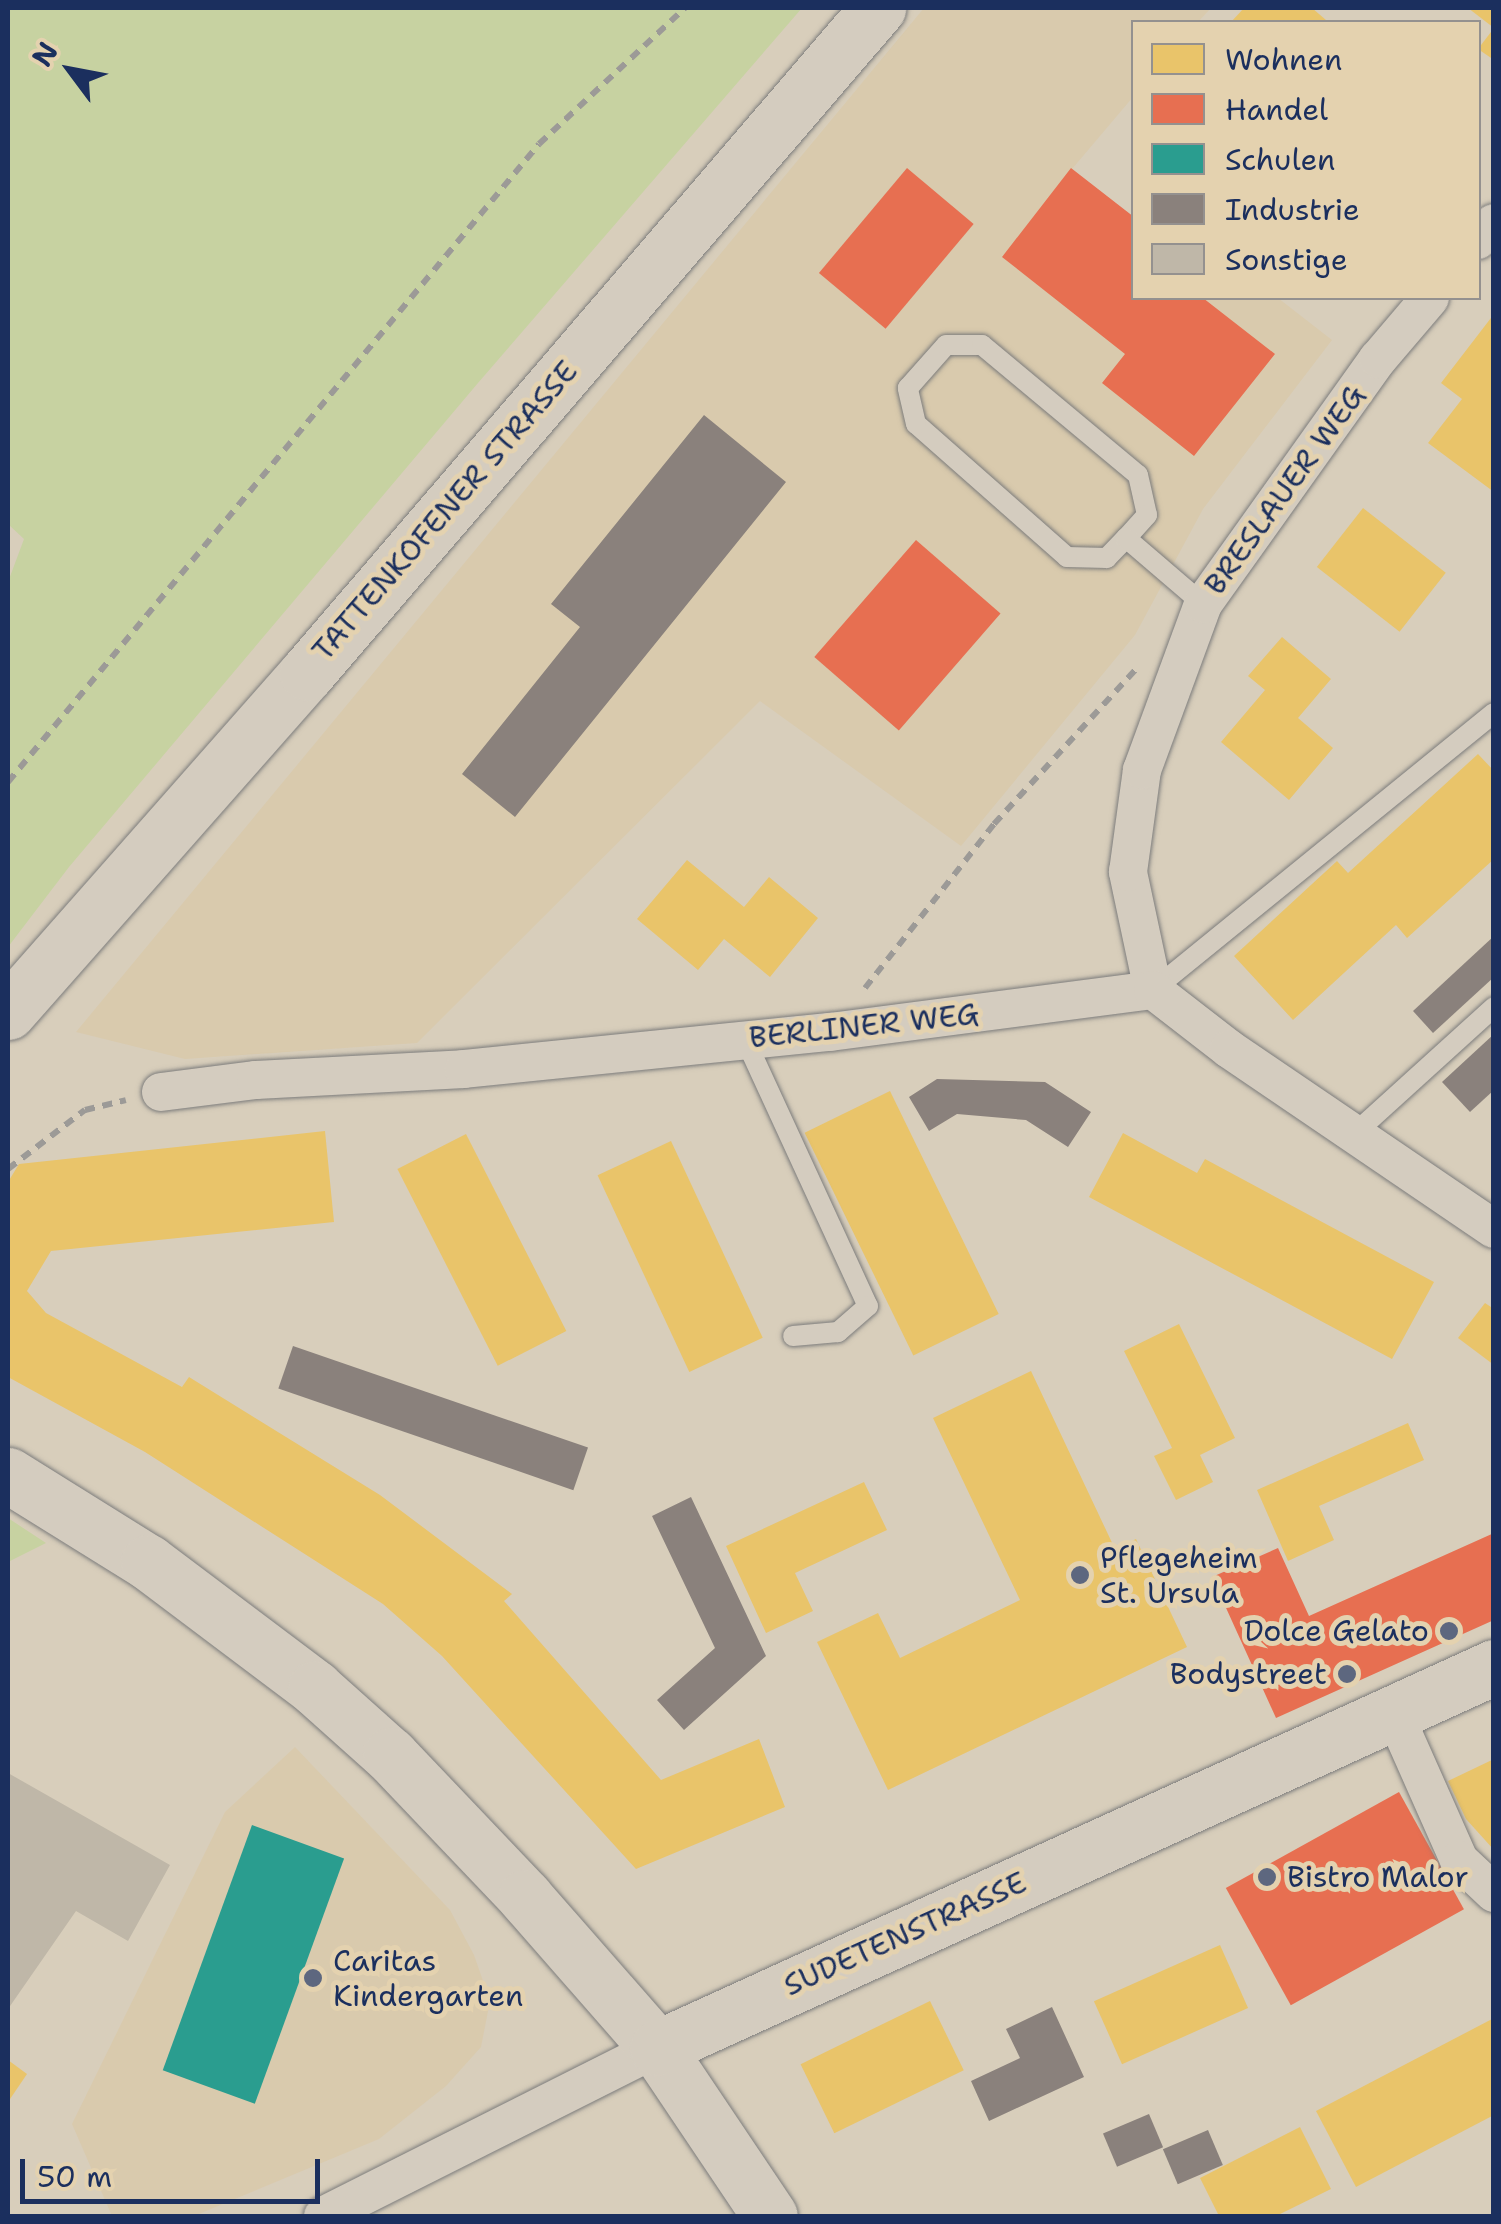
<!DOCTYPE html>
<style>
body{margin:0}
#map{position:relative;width:1501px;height:2224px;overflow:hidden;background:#d8cebb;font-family:"Shantell Sans",sans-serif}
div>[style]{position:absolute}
.built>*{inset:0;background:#d9caad}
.green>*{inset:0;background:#c7d2a1}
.homes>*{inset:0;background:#e9c46a;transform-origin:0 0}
.shops>*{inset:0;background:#e76f51;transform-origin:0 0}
.schools>*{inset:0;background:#2a9d8f;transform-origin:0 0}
.industry>*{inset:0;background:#8a817c;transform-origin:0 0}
.building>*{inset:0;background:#bfb7a8}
.path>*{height:6px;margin-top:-3px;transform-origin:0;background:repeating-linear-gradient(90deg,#9c9a97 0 10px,transparent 0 18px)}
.roads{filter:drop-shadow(0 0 2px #7c7c7c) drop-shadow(0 0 2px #7c7c7c)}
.lane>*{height:20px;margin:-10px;padding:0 10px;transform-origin:10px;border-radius:10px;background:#d4ccbf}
.street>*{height:38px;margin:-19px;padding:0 19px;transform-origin:19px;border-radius:19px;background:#d4ccbf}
.secondary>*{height:55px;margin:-27.5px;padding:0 27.5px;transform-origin:27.5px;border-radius:27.5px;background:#d4ccbf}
.dots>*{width:28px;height:28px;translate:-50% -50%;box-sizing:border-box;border:5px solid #e4d2af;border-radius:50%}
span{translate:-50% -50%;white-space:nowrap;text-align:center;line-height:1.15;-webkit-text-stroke:10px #e4d2af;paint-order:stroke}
.street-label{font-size:30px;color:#1b2f5e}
.poi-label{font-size:30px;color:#1b2f5e}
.left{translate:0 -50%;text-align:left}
.right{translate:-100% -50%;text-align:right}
.frame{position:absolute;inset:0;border:10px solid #1b2f5e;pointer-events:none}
.legend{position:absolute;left:1131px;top:20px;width:350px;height:280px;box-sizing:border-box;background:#e4d2af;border:2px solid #94918f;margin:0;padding:12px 18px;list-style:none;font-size:30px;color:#1b2f5e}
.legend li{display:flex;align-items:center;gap:20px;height:50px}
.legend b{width:50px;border:2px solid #94918f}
.north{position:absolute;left:20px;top:20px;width:100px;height:100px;-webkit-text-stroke:8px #e4d2af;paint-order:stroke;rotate:302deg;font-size:28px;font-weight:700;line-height:40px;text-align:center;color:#1b2f5e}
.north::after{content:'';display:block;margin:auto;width:35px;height:45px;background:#1b2f5e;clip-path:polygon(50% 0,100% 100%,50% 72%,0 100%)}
.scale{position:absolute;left:20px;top:2159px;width:300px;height:45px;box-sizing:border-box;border:5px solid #1b2f5e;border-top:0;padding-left:12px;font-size:30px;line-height:35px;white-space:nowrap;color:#1b2f5e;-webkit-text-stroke:8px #e4d2af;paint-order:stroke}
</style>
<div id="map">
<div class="built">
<i style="clip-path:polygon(924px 8px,1211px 8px,1198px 22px,1134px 22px,1133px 97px,1072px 169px,1133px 217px,1134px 298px,1278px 298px,1332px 340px,1203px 509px,1135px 635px,961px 846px,760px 701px,417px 1043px,185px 1059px,76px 1032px)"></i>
<i style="clip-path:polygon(295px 1747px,450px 1910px,474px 1955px,490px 2001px,481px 2047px,446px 2086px,379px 2139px,194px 2216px,112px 2216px,72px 2124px,225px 1812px)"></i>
</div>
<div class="green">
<i style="clip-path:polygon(8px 8px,802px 8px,478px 383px,69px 867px,8px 947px,8px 582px,24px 539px,8px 524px)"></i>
<i style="clip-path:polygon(8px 1518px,46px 1543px,8px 1562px)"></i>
</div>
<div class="homes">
<i style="clip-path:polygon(1244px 8px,1312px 8px,1326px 20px,1231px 22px)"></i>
<i style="clip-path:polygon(1468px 8px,1494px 8px,1494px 28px)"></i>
<i style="clip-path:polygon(1494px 28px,1494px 60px,1478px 49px)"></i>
<i style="clip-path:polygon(1494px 314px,1494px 492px,1428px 443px,1462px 399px,1441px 383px)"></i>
<i style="left:1363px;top:508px;width:105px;height:75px;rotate:38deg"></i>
<i style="clip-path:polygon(1282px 637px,1331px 679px,1298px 718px,1333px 748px,1289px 800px,1221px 742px,1265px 690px,1248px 676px)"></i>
<i style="clip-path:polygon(1478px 754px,1494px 771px,1494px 859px,1407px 938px,1396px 925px,1293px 1020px,1234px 956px,1337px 861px,1348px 873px)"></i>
<i style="clip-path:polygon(687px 860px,744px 907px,769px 877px,818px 918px,770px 977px,724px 939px,698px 970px,637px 919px)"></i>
<i style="left:890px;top:1091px;width:248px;height:95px;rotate:64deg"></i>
<i style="clip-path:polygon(325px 1131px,334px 1222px,51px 1251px,27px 1291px,46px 1313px,182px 1387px,189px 1377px,380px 1495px,512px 1594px,504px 1601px,661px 1780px,759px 1739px,785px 1807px,636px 1869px,442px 1656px,383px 1604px,145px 1452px,8px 1377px,8px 1182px,19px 1164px)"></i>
<i style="clip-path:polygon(1123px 1133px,1197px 1173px,1205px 1159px,1434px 1282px,1392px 1359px,1089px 1197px)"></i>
<i style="left:466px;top:1134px;width:221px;height:77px;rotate:63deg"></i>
<i style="left:671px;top:1141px;width:217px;height:81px;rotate:65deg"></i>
<i style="clip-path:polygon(1485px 1303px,1494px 1309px,1494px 1365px,1458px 1338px)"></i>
<i style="clip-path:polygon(1179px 1324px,1235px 1438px,1200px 1455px,1213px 1482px,1176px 1500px,1154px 1456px,1172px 1448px,1124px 1351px)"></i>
<i style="clip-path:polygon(1031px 1371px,1115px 1549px,1136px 1539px,1187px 1647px,888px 1790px,817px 1642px,878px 1613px,900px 1658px,1020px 1600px,933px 1418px)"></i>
<i style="clip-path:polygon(1408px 1423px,1424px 1460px,1319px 1506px,1334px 1540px,1288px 1561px,1257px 1490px)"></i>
<i style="clip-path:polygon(864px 1482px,887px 1530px,795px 1573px,813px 1611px,766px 1633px,726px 1546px)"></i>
<i style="clip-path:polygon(1494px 1759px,1494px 1850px,1466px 1819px,1448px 1781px)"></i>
<i style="left:1220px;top:1945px;width:69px;height:138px;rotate:66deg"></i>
<i style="left:930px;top:2001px;width:77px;height:144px;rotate:64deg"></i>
<i style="clip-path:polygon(1494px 2018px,1494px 2115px,1356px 2187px,1316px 2111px)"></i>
<i style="clip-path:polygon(8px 2060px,27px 2074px,8px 2102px)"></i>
<i style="clip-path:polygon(1300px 2127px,1331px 2189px,1276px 2216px,1219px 2216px,1200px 2178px)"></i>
</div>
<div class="shops">
<i style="left:907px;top:168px;width:87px;height:137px;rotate:40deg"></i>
<i style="clip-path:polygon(1071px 168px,1134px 217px,1134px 298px,1203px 298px,1275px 354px,1194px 456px,1102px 383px,1125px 354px,1002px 257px)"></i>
<i style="left:916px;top:540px;width:112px;height:155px;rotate:41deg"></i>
<i style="clip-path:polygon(1494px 1533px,1494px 1620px,1276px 1718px,1212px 1577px,1278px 1548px,1309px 1616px)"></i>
<i style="left:1399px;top:1792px;width:134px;height:198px;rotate:61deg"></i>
</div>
<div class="schools">
<i style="left:252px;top:1825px;width:98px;height:261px;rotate:20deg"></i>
</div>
<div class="industry">
<i style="clip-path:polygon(704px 415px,786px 482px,515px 817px,462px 774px,580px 627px,551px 604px)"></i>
<i style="clip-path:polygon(1494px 936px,1494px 977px,1433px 1033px,1413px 1011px)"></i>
<i style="clip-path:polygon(1494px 1034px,1494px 1090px,1470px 1112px,1442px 1082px)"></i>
<i style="clip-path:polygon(937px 1079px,1045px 1082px,1091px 1112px,1068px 1147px,1026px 1120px,957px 1114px,929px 1131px,909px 1097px)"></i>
<i style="left:293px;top:1346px;width:312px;height:45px;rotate:19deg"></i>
<i style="clip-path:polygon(691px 1497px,766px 1656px,684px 1730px,657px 1700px,715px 1648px,652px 1516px)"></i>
<i style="clip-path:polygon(1052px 2007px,1084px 2077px,989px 2121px,971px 2081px,1020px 2058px,1006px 2029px)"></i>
<i style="left:1149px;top:2114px;width:36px;height:50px;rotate:67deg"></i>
<i style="left:1208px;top:2130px;width:38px;height:49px;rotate:67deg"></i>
</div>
<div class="building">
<i style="clip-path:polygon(8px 1773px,170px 1865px,128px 1941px,76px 1911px,8px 2009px)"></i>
</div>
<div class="path">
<i style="left:8px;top:782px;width:830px;rotate:-50.23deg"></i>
<i style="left:539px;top:144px;width:200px;rotate:-43deg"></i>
<i style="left:865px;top:988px;width:209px;rotate:-51.8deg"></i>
<i style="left:994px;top:824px;width:209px;rotate:-47.5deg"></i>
<i style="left:8px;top:1169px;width:97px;rotate:-37.5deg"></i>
<i style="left:85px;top:1110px;width:42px;rotate:-13.7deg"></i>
</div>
<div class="roads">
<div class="lane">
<i style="left:1126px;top:538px;width:28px;rotate:134deg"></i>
<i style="left:1107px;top:558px;width:40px;rotate:-178.6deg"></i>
<i style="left:1067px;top:557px;width:201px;rotate:-138.6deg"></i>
<i style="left:916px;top:424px;width:37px;rotate:-103deg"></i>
<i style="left:908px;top:388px;width:57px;rotate:-48.5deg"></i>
<i style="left:946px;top:345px;width:36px"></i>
<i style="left:982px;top:345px;width:203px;rotate:39.8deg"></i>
<i style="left:1138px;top:475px;width:41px;rotate:77.3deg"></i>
<i style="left:1147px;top:515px;width:31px;rotate:132deg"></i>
<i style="left:1126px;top:538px;width:101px;rotate:40.6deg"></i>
<i style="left:1153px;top:990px;width:439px;rotate:-39.1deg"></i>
<i style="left:745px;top:1039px;width:294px;rotate:65.3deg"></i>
<i style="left:868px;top:1306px;width:40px;rotate:139deg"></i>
<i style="left:838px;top:1332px;width:45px;rotate:174.9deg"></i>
<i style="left:1354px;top:1134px;width:189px;rotate:-42.2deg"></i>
</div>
<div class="street">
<i style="left:1478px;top:240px;width:23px;rotate:-47deg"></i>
<i style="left:1153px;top:990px;width:121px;rotate:-102deg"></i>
<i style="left:1128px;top:872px;width:103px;rotate:-82.2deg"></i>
<i style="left:1142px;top:770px;width:177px;rotate:-69.8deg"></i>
<i style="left:1203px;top:604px;width:301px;rotate:-54.5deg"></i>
<i style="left:1378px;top:359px;width:80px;rotate:-49.6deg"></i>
<i style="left:161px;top:1092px;width:96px;rotate:-7.2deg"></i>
<i style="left:256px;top:1080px;width:208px;rotate:-3deg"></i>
<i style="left:464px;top:1069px;width:368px;rotate:-5.8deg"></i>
<i style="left:830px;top:1032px;width:326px;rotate:-7.4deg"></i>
<i style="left:1153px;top:990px;width:96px;rotate:37.8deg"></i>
<i style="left:1229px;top:1049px;width:320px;rotate:34.2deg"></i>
<i style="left:1393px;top:1711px;width:163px;rotate:66.1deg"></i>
<i style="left:1459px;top:1860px;width:48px;rotate:43.3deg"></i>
<i style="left:323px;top:2216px;width:374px;rotate:-26.7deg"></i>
</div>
<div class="secondary">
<i style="left:8px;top:1012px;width:452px;rotate:-48.6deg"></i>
<i style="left:307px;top:673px;width:877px;rotate:-49.35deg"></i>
<i style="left:8px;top:1475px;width:165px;rotate:31.9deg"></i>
<i style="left:148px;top:1562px;width:209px;rotate:37deg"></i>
<i style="left:315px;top:1688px;width:101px;rotate:41.8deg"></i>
<i style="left:390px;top:1755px;width:196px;rotate:46.4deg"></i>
<i style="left:525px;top:1897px;width:201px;rotate:48.8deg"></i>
<i style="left:657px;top:2048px;width:202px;rotate:56.1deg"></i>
<i style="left:657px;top:2048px;width:920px;rotate:-24.47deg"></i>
</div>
</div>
<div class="dots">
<i style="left:1080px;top:1575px;background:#5d677f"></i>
<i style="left:1449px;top:1631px;background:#5d677f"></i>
<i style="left:1347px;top:1674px;background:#5d677f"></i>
<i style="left:1267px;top:1877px;background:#5d677f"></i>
<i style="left:313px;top:1978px;background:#5d677f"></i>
</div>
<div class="street-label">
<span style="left:1285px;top:490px;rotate:-54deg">BRESLAUER WEG</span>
<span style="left:445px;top:511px;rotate:-49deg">TATTENKOFENER STRASSE</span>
<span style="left:864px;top:1026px;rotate:-6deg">BERLINER WEG</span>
<span style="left:905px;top:1934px;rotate:-24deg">SUDETENSTRASSE</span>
</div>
<div class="poi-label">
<span class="left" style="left:1100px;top:1575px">Pflegeheim<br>St. Ursula</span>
<span class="right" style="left:1429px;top:1631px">Dolce Gelato</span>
<span class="right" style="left:1327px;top:1674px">Bodystreet</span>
<span class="left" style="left:1287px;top:1877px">Bistro Malor</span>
<span class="left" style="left:333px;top:1978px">Caritas<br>Kindergarten</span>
</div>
<div class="frame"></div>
<ul class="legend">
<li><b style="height:28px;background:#e9c46a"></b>Wohnen</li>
<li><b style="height:28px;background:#e76f51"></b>Handel</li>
<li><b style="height:28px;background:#2a9d8f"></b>Schulen</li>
<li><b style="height:28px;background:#8a817c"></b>Industrie</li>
<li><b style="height:28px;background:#bfb7a8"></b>Sonstige</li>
</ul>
<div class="north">N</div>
<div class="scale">50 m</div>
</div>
